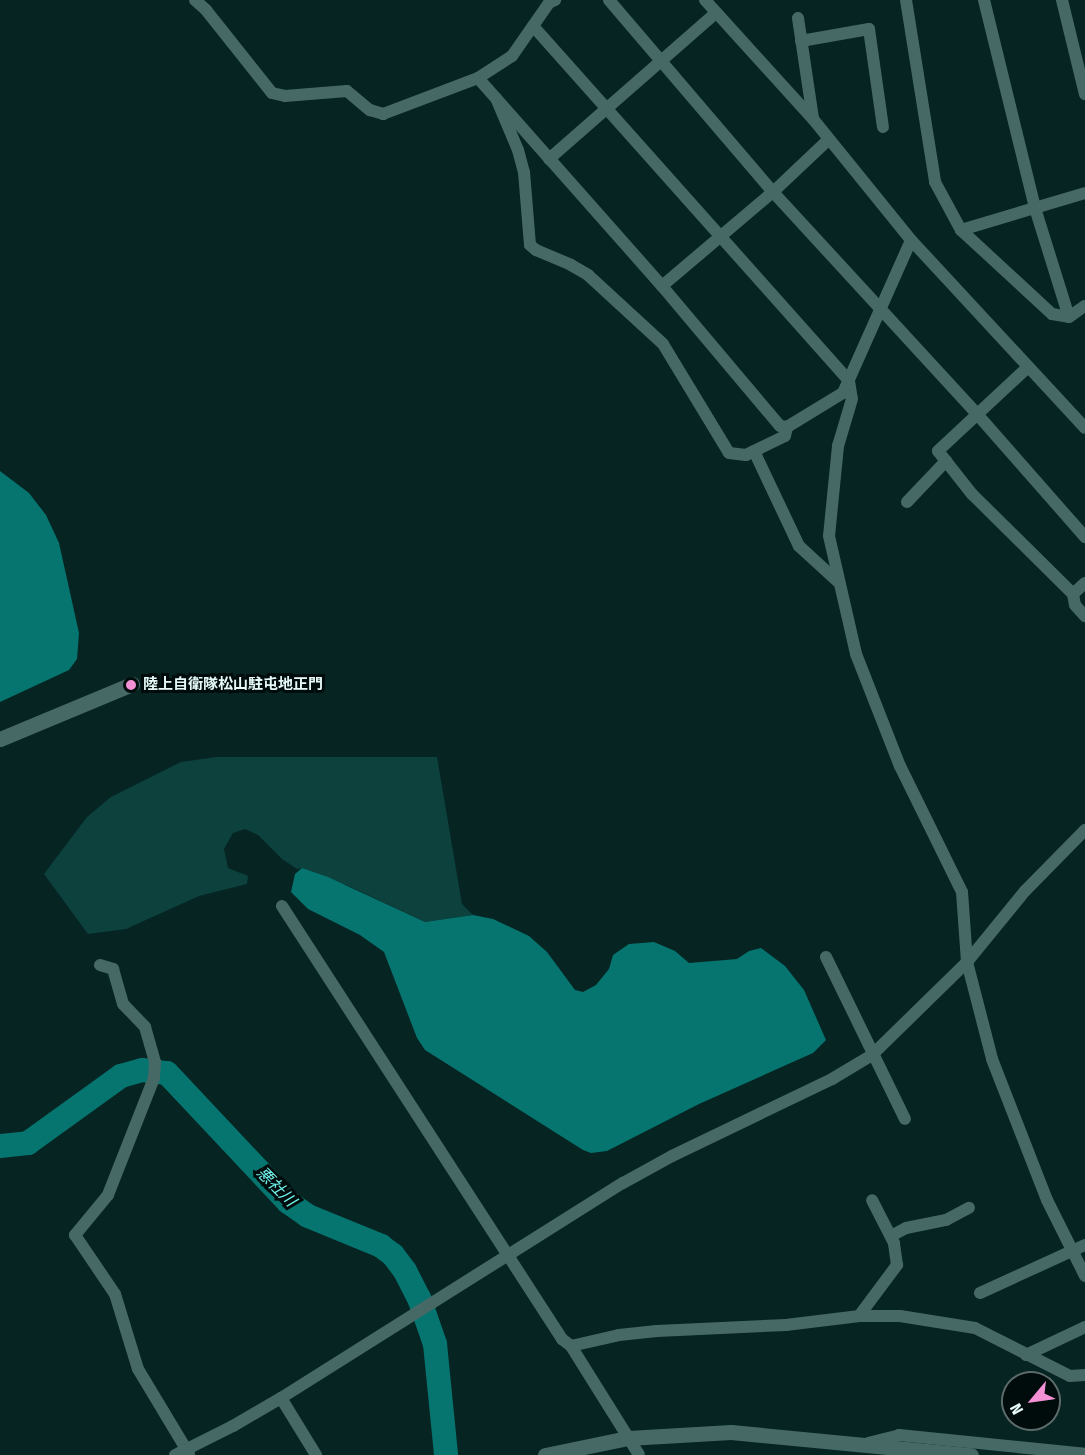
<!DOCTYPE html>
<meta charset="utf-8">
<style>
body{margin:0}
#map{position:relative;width:1085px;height:1455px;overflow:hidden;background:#052422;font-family:"Fira Sans Condensed","Noto Sans JP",sans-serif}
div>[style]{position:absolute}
.green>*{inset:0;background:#0c413e}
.water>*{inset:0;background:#067570}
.river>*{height:24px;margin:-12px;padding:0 12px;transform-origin:12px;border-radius:12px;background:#067570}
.minor>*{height:12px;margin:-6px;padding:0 6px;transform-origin:6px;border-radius:6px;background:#476966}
.tertiary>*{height:15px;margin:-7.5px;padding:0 7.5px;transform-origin:7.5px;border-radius:7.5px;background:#476966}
.dots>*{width:16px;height:16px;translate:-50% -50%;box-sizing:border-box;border:3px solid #000b0b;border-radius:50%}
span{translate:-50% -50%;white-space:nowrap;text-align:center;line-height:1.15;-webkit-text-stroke:6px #000b0b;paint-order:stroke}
.poi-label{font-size:15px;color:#e5faf8;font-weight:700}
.left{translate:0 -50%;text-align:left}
.water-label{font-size:16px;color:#70f3ec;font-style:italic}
.north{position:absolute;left:1001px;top:1371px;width:60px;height:60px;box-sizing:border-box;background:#000b0b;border:2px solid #5c6b6a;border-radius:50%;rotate:241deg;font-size:16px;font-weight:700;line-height:24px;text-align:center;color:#e5faf8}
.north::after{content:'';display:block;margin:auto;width:21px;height:27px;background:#f491d4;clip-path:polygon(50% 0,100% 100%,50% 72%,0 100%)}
</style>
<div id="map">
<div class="green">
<i style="clip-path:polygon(216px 757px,437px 757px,462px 904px,473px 915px,425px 922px,351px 887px,302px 868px,297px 869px,282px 859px,258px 835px,245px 829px,233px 833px,224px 849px,228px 868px,248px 876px,247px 884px,199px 896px,126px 929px,88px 934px,44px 874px,87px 817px,111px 797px,181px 762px)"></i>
</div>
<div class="water">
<i style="clip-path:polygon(0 471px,29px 493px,46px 515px,59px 543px,79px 633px,77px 659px,69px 670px,0 702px)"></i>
<i style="clip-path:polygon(302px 868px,328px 877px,425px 922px,473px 915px,493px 919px,529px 936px,547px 952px,575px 990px,583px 992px,596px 985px,609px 969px,613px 955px,629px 944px,654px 942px,675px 951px,689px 963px,737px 959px,749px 951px,761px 948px,785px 966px,804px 990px,826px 1040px,813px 1053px,699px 1104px,607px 1151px,591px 1153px,583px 1150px,425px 1050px,417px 1038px,384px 952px,360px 935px,308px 909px,291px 892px,295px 874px)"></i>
</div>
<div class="river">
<i style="left:0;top:1146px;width:28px;rotate:-6deg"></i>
<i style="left:28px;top:1143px;width:115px;rotate:-35.8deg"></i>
<i style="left:121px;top:1076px;width:22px;rotate:-16deg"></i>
<i style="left:142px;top:1070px;width:25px;rotate:7deg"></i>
<i style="left:167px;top:1073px;width:177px;rotate:46.8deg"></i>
<i style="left:288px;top:1202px;width:24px;rotate:35deg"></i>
<i style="left:308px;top:1216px;width:79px;rotate:22.3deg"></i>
<i style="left:381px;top:1246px;width:15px;rotate:37deg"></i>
<i style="left:393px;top:1255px;width:20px;rotate:53deg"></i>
<i style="left:405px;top:1271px;width:30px;rotate:63deg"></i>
<i style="left:419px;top:1298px;width:49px;rotate:70.8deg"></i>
<i style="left:435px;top:1344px;width:112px;rotate:84.3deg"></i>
</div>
<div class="minor">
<i style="left:195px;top:0;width:15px;rotate:42deg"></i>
<i style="left:206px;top:10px;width:106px;rotate:51.5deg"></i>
<i style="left:272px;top:93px;width:13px;rotate:13deg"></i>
<i style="left:285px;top:96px;width:62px;rotate:-4.6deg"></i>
<i style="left:347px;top:91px;width:30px;rotate:40deg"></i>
<i style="left:370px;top:110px;width:14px;rotate:17deg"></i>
<i style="left:383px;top:114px;width:102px;rotate:-20.8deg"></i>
<i style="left:478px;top:78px;width:40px;rotate:-32.9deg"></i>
<i style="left:512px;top:56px;width:65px;rotate:-55.1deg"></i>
<i style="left:549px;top:3px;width:7px;rotate:-27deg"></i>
<i style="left:609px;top:0;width:253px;rotate:49.5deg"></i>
<i style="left:773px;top:192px;width:301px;rotate:47.4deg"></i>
<i style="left:977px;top:414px;width:164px;rotate:48.7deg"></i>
<i style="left:705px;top:0;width:161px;rotate:47.8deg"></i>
<i style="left:813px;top:119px;width:156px;rotate:51deg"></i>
<i style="left:911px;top:240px;width:256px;rotate:47.2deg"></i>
<i style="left:906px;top:0;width:184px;rotate:80.9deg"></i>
<i style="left:935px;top:182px;width:55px;rotate:61.6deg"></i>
<i style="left:961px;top:230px;width:124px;rotate:42.7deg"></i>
<i style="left:1052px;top:314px;width:17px;rotate:10deg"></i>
<i style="left:1069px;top:317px;width:19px;rotate:-35deg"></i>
<i style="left:984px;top:0;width:214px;rotate:76.2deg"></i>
<i style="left:1035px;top:208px;width:114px;rotate:72.7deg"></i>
<i style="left:1062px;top:0;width:97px;rotate:76.3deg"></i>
<i style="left:798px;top:18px;width:101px;rotate:81.5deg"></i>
<i style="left:533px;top:26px;width:475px;rotate:48.3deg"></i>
<i style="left:849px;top:381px;width:18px;rotate:81deg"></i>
<i style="left:852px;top:399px;width:49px;rotate:106.6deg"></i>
<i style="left:838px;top:446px;width:90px;rotate:95.7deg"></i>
<i style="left:829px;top:536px;width:121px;rotate:77.1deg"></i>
<i style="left:856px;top:654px;width:120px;rotate:68.6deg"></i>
<i style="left:900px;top:766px;width:140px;rotate:63.8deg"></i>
<i style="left:962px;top:892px;width:70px;rotate:85.9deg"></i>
<i style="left:967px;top:962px;width:100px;rotate:75.5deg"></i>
<i style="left:992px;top:1059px;width:151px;rotate:68.7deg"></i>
<i style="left:1047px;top:1200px;width:85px;rotate:63.4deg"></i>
<i style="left:801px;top:41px;width:69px;rotate:-10deg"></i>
<i style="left:869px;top:29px;width:99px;rotate:81.9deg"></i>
<i style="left:478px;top:78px;width:278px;rotate:48.5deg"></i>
<i style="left:662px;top:286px;width:183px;rotate:49.9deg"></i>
<i style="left:780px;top:426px;width:7px;rotate:8deg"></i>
<i style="left:496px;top:98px;width:56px;rotate:67.1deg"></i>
<i style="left:518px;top:150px;width:23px;rotate:75deg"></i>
<i style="left:524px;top:172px;width:73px;rotate:85.3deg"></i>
<i style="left:530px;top:245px;width:8px;rotate:40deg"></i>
<i style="left:536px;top:250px;width:38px;rotate:23deg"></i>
<i style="left:571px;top:265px;width:20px;rotate:30deg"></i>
<i style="left:588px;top:275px;width:102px;rotate:42.6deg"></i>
<i style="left:663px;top:344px;width:127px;rotate:58.8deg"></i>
<i style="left:729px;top:453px;width:17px;rotate:7deg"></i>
<i style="left:746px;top:455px;width:43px;rotate:-26deg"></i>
<i style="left:785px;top:436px;width:9px;rotate:-77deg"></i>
<i style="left:787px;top:427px;width:66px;rotate:-31.3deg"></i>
<i style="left:843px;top:393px;width:167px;rotate:-66deg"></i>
<i style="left:549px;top:159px;width:222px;rotate:-41.2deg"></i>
<i style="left:961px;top:230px;width:129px;rotate:-16.6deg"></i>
<i style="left:662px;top:286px;width:145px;rotate:-40.3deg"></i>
<i style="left:773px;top:192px;width:77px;rotate:-43.4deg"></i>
<i style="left:1028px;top:367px;width:123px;rotate:137deg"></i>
<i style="left:938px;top:451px;width:55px;rotate:51.7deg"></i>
<i style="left:972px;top:494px;width:142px;rotate:44.7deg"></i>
<i style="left:1073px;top:594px;width:16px;rotate:-43deg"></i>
<i style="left:754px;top:451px;width:105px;rotate:64.7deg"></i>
<i style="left:799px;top:546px;width:52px;rotate:42.6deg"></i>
<i style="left:907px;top:502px;width:57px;rotate:-46.4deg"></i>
<i style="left:1073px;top:594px;width:11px;rotate:80deg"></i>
<i style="left:1075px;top:605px;width:15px;rotate:48deg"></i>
<i style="left:282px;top:906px;width:516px;rotate:57.11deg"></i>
<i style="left:562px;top:1339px;width:11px;rotate:38deg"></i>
<i style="left:571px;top:1346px;width:128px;rotate:58deg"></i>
<i style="left:826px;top:957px;width:180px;rotate:64deg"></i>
<i style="left:100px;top:965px;width:14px;rotate:17deg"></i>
<i style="left:113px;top:969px;width:36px;rotate:74deg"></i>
<i style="left:123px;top:1004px;width:32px;rotate:46deg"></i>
<i style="left:145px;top:1027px;width:36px;rotate:74deg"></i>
<i style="left:155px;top:1062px;width:16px;rotate:94deg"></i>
<i style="left:154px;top:1078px;width:126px;rotate:111.5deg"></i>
<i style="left:108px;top:1195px;width:52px;rotate:129.5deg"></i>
<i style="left:75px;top:1235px;width:71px;rotate:55.9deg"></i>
<i style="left:115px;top:1294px;width:78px;rotate:73deg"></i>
<i style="left:138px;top:1369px;width:99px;rotate:59deg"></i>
<i style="left:891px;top:1236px;width:17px;rotate:-28deg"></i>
<i style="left:906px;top:1228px;width:41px;rotate:-11.3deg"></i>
<i style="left:946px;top:1220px;width:26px;rotate:-28deg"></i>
<i style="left:980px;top:1293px;width:115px;rotate:-24.6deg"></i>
<i style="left:859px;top:1316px;width:64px;rotate:-53.3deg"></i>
<i style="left:897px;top:1265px;width:22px;rotate:-98deg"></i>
<i style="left:894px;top:1243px;width:48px;rotate:-117.1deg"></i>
<i style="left:571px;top:1346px;width:49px;rotate:-12.9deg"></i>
<i style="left:619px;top:1335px;width:38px;rotate:-6deg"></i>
<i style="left:657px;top:1331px;width:129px;rotate:-2.7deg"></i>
<i style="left:786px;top:1325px;width:74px;rotate:-7deg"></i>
<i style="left:859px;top:1316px;width:41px"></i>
<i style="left:900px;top:1316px;width:76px;rotate:9.1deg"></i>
<i style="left:975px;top:1328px;width:106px;rotate:26.8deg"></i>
<i style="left:1070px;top:1376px;width:15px;rotate:-4deg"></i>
<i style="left:1026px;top:1355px;width:65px;rotate:-25.4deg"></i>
<i style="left:281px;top:1398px;width:67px;rotate:58.4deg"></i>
<i style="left:868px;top:1443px;width:32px;rotate:-14deg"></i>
<i style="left:899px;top:1435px;width:187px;rotate:5.8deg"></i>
<i style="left:175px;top:1455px;width:65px;rotate:-26.6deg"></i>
<i style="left:233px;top:1426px;width:56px;rotate:-30.3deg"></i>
<i style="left:281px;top:1398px;width:404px;rotate:-32.2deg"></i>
<i style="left:623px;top:1183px;width:56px;rotate:-28.9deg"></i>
<i style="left:672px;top:1156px;width:178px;rotate:-25.7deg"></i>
<i style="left:832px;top:1079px;width:47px;rotate:-31deg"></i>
<i style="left:872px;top:1055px;width:133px;rotate:-44.4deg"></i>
<i style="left:967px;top:962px;width:92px;rotate:-50.8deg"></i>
<i style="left:1025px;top:891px;width:86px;rotate:-45.5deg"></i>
</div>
<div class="tertiary">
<i style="left:0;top:739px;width:143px;rotate:-22.6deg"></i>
<i style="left:545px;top:1455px;width:85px;rotate:-11.6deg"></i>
<i style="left:628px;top:1438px;width:103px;rotate:-3.3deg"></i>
<i style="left:731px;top:1432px;width:241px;rotate:5.5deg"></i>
</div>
<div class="dots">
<i style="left:131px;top:685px;background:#f491d4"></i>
</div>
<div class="poi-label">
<span class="left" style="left:143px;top:685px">陸上自衛隊松山駐屯地正門</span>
</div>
<div class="water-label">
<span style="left:276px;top:1187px;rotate:45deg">悪社川</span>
</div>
<div class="north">N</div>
</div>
